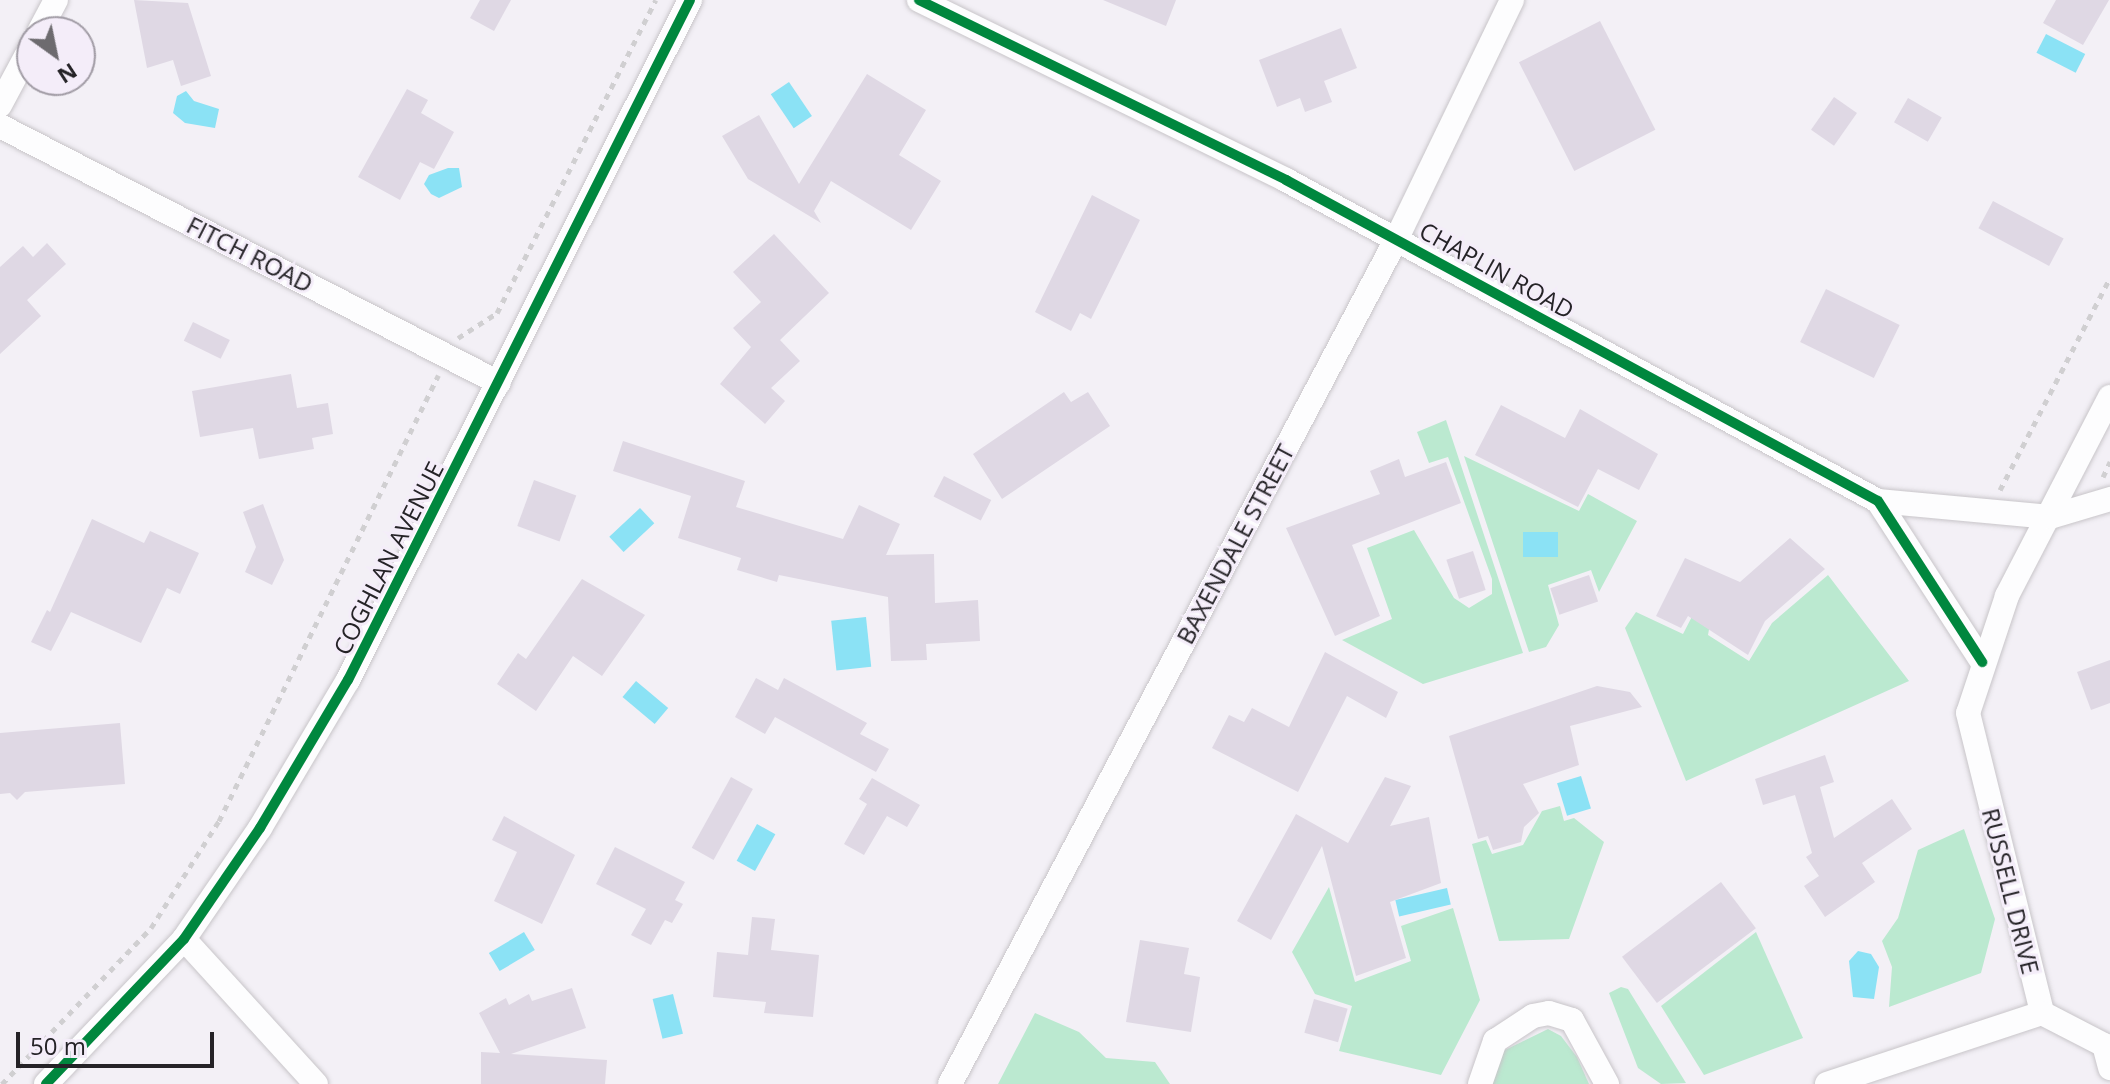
<!DOCTYPE html>
<style>
body{margin:0}
#map{position:relative;width:2110px;height:1084px;overflow:hidden;background:#f3f0f6;font-family:"Open Sans",sans-serif}
div>[style]{position:absolute}
.green>*{inset:0;background:#bbe9d0}
.water>*{inset:0;background:#8be2f5;transform-origin:0 0}
.building>*{inset:0;background:#dfd8e4;transform-origin:0 0}
.path>*{height:5px;margin-top:-2.5px;transform-origin:0;background:repeating-linear-gradient(90deg,#d0cfd1 0 6px,transparent 0 12px)}
.roads{filter:drop-shadow(0 0 2px #c8c5c9) drop-shadow(0 0 2px #c8c5c9)}
.minor>*{height:24px;margin:-12px;padding:0 12px;transform-origin:12px;border-radius:12px;background:#fdfdfe}
.cycleway>*{height:10px;margin:-5px;padding:0 5px;transform-origin:5px;border-radius:5px;background:#00873e}
span{translate:-50% -50%;white-space:nowrap;text-align:center;line-height:1.15;-webkit-text-stroke:6px #f4edf9;paint-order:stroke}
.street-label{font-size:24px;color:#252327}
.north{position:absolute;left:16px;top:16px;width:80px;height:80px;box-sizing:border-box;background:#f4edf9;border:2px solid #a19ca5;border-radius:50%;rotate:147deg;font-size:22px;font-weight:700;line-height:32px;text-align:center;color:#252327}
.north::after{content:'';display:block;margin:auto;width:28px;height:36px;background:#6d6b6f;clip-path:polygon(50% 0,100% 100%,50% 72%,0 100%)}
.scale{position:absolute;left:16px;top:1032px;width:198px;height:36px;box-sizing:border-box;border:4px solid #252327;border-top:0;padding-left:10px;font-size:24px;line-height:28px;white-space:nowrap;color:#252327;-webkit-text-stroke:6px #f4edf9;paint-order:stroke}
</style>
<div id="map">
<div class="green">
<i style="clip-path:polygon(1446px 420px,1523px 653px,1423px 684px,1342px 640px,1392px 619px,1367px 548px,1414px 530px,1454px 598px,1469px 608px,1492px 594px,1492px 579px,1448px 457px,1429px 463px,1417px 432px)"></i>
<i style="clip-path:polygon(1464px 456px,1579px 511px,1588px 494px,1637px 521px,1599px 592px,1591px 570px,1548px 585px,1559px 625px,1546px 647px,1529px 652px)"></i>
<i style="clip-path:polygon(1828px 575px,1909px 681px,1686px 781px,1625px 628px,1636px 612px,1683px 634px,1701px 599px,1713px 607px,1708px 635px,1749px 661px,1772px 623px)"></i>
<i style="clip-path:polygon(1560px 806px,1564px 821px,1574px 818px,1604px 842px,1569px 939px,1499px 941px,1472px 844px,1486px 840px,1492px 854px,1523px 845px,1542px 811px)"></i>
<i style="clip-path:polygon(1964px 829px,1995px 919px,1981px 973px,1889px 1007px,1892px 967px,1882px 941px,1898px 918px,1918px 850px)"></i>
<i style="clip-path:polygon(1329px 887px,1355px 982px,1411px 961px,1401px 926px,1453px 908px,1480px 1000px,1441px 1075px,1339px 1051px,1352px 1006px,1315px 994px,1292px 952px)"></i>
<i style="clip-path:polygon(1756px 932px,1803px 1038px,1704px 1075px,1661px 1006px)"></i>
<i style="clip-path:polygon(1621px 987px,1628px 989px,1686px 1083px,1661px 1084px,1638px 1068px,1609px 993px)"></i>
<i style="clip-path:polygon(1035px 1013px,1079px 1032px,1106px 1058px,1155px 1062px,1170px 1084px,998px 1084px)"></i>
<i style="clip-path:polygon(1548px 1029px,1561px 1036px,1577px 1057px,1589px 1084px,1490px 1084px,1501px 1052px)"></i>
</div>
<div class="water">
<i style="left:2046px;top:34px;width:44px;height:21px;rotate:27deg"></i>
<i style="left:789px;top:82px;width:41px;height:22px;rotate:56deg"></i>
<i style="clip-path:polygon(186px 91px,194px 101px,219px 109px,215px 128px,185px 123px,173px 113px,177px 96px)"></i>
<i style="clip-path:polygon(448px 168px,459px 168px,462px 187px,439px 198px,431px 194px,424px 184px,429px 175px)"></i>
<i style="left:640px;top:508px;width:21px;height:42px;rotate:47deg"></i>
<i style="left:1558px;top:532px;width:25px;height:35px;rotate:90deg"></i>
<i style="left:866px;top:617px;width:50px;height:35px;rotate:84deg"></i>
<i style="left:636px;top:681px;width:42px;height:21px;rotate:40deg"></i>
<i style="left:1581px;top:776px;width:34px;height:25px;rotate:73deg"></i>
<i style="left:757px;top:824px;width:21px;height:42px;rotate:29deg"></i>
<i style="left:1447px;top:888px;width:17px;height:53px;rotate:77deg"></i>
<i style="left:524px;top:932px;width:21px;height:41px;rotate:59deg"></i>
<i style="clip-path:polygon(1858px 951px,1871px 954px,1879px 967px,1874px 999px,1853px 997px,1849px 961px)"></i>
<i style="left:673px;top:994px;width:41px;height:21px;rotate:76deg"></i>
</div>
<div class="building">
<i style="clip-path:polygon(134px 0,188px 3px,211px 76px,181px 86px,173px 60px,147px 68px)"></i>
<i style="clip-path:polygon(480px 0,511px 0,494px 31px,470px 18px)"></i>
<i style="clip-path:polygon(1103px 0,1176px 0,1166px 26px)"></i>
<i style="clip-path:polygon(2056px 0,2109px 0,2083px 45px,2043px 23px)"></i>
<i style="left:1600px;top:21px;width:122px;height:91px;rotate:63deg"></i>
<i style="clip-path:polygon(1341px 28px,1357px 68px,1324px 81px,1332px 102px,1305px 112px,1300px 98px,1277px 107px,1259px 60px)"></i>
<i style="clip-path:polygon(867px 74px,926px 110px,899px 155px,941px 181px,911px 230px,831px 181px,814px 211px,821px 223px,748px 179px,722px 136px,759px 115px,799px 184px)"></i>
<i style="clip-path:polygon(407px 89px,428px 100px,421px 113px,454px 132px,434px 169px,420px 162px,400px 200px,358px 177px)"></i>
<i style="left:1834px;top:97px;width:28px;height:40px;rotate:35deg"></i>
<i style="left:1908px;top:98px;width:39px;height:28px;rotate:30deg"></i>
<i style="clip-path:polygon(1092px 195px,1140px 220px,1091px 319px,1080px 313px,1071px 331px,1035px 312px)"></i>
<i style="left:1993px;top:201px;width:80px;height:31px;rotate:28deg"></i>
<i style="clip-path:polygon(774px 234px,829px 293px,780px 340px,800px 361px,771px 388px,785px 401px,765px 424px,720px 384px,751px 347px,733px 328px,761px 302px,733px 272px)"></i>
<i style="clip-path:polygon(47px 243px,66px 264px,27px 300px,41px 316px,0 354px,0 267px,23px 246px,33px 257px)"></i>
<i style="left:1826px;top:289px;width:82px;height:59px;rotate:26deg"></i>
<i style="left:193px;top:322px;width:41px;height:21px;rotate:26deg"></i>
<i style="clip-path:polygon(291px 374px,297px 408px,328px 403px,333px 434px,312px 438px,314px 449px,259px 459px,253px 428px,200px 437px,192px 391px)"></i>
<i style="clip-path:polygon(1064px 392px,1071px 402px,1088px 392px,1110px 426px,1002px 499px,973px 454px)"></i>
<i style="clip-path:polygon(1501px 405px,1565px 438px,1580px 409px,1658px 454px,1639px 490px,1598px 469px,1578px 507px,1475px 455px)"></i>
<i style="clip-path:polygon(623px 441px,745px 481px,736px 507px,843px 539px,859px 505px,900px 524px,886px 555px,934px 554px,935px 603px,978px 600px,980px 641px,926px 644px,927px 660px,891px 661px,888px 597px,779px 575px,777px 582px,737px 570px,741px 558px,678px 538px,691px 496px,613px 471px)"></i>
<i style="clip-path:polygon(1399px 459px,1405px 477px,1446px 462px,1461px 503px,1352px 545px,1380px 616px,1335px 636px,1286px 528px,1380px 494px,1370px 471px)"></i>
<i style="left:944px;top:476px;width:53px;height:23px;rotate:27deg"></i>
<i style="left:534px;top:480px;width:45px;height:49px;rotate:20deg"></i>
<i style="clip-path:polygon(263px 504px,284px 560px,272px 585px,245px 572px,256px 547px,243px 512px)"></i>
<i style="clip-path:polygon(92px 519px,144px 543px,150px 531px,199px 553px,180px 594px,167px 588px,141px 643px,71px 612px,51px 651px,31px 642px,47px 610px,50px 612px)"></i>
<i style="clip-path:polygon(1790px 538px,1825px 569px,1765px 621px,1748px 655px,1688px 616px,1681px 628px,1656px 616px,1685px 558px,1740px 582px)"></i>
<i style="left:1473px;top:551px;width:41px;height:28px;rotate:72deg"></i>
<i style="left:1589px;top:575px;width:28px;height:41px;rotate:71deg"></i>
<i style="clip-path:polygon(582px 579px,645px 615px,602px 676px,573px 656px,536px 711px,497px 684px,518px 653px,526px 659px)"></i>
<i style="clip-path:polygon(1325px 652px,1398px 692px,1386px 718px,1347px 696px,1298px 792px,1212px 748px,1229px 715px,1244px 722px,1252px 708px,1289px 727px)"></i>
<i style="clip-path:polygon(2110px 660px,2110px 703px,2091px 710px,2077px 672px)"></i>
<i style="clip-path:polygon(756px 678px,778px 690px,784px 678px,867px 723px,860px 734px,889px 749px,876px 772px,775px 717px,765px 734px,735px 717px)"></i>
<i style="clip-path:polygon(1597px 686px,1630px 692px,1642px 707px,1570px 726px,1579px 765px,1523px 784px,1539px 813px,1524px 827px,1521px 842px,1493px 850px,1488px 836px,1478px 839px,1449px 736px)"></i>
<i style="clip-path:polygon(120px 723px,125px 784px,25px 792px,17px 800px,10px 793px,0 794px,0 733px)"></i>
<i style="clip-path:polygon(1825px 755px,1834px 782px,1820px 787px,1834px 838px,1892px 799px,1912px 829px,1862px 863px,1875px 882px,1825px 917px,1804px 886px,1819px 876px,1806px 857px,1812px 853px,1795px 795px,1763px 805px,1755px 779px)"></i>
<i style="left:731px;top:777px;width:25px;height:81px;rotate:29deg"></i>
<i style="clip-path:polygon(1385px 777px,1411px 786px,1390px 826px,1429px 817px,1441px 883px,1390px 902px,1406px 958px,1356px 976px,1322px 846px,1271px 940px,1237px 921px,1296px 814px,1348px 843px)"></i>
<i style="clip-path:polygon(872px 778px,920px 805px,907px 827px,887px 816px,864px 855px,844px 844px,867px 804px,859px 799px)"></i>
<i style="clip-path:polygon(504px 816px,575px 855px,542px 924px,494px 901px,517px 852px,492px 840px)"></i>
<i style="clip-path:polygon(615px 847px,685px 882px,675px 900px,683px 904px,672px 923px,665px 920px,651px 945px,631px 935px,646px 909px,596px 884px)"></i>
<i style="left:1721px;top:882px;width:58px;height:124px;rotate:53deg"></i>
<i style="clip-path:polygon(752px 917px,775px 919px,771px 950px,819px 955px,813px 1017px,764px 1013px,766px 1002px,713px 997px,717px 952px,748px 955px)"></i>
<i style="clip-path:polygon(1140px 940px,1189px 948px,1184px 974px,1200px 977px,1191px 1032px,1126px 1022px)"></i>
<i style="clip-path:polygon(572px 988px,586px 1028px,511px 1054px,607px 1060px,605px 1084px,481px 1084px,481px 1052px,500px 1053px,479px 1013px,506px 998px,509px 1005px,529px 994px,532px 1001px)"></i>
<i style="left:1314px;top:999px;width:35px;height:35px;rotate:16deg"></i>
</div>
<div class="path">
<i style="left:458px;top:338px;width:46px;rotate:-32.7deg"></i>
<i style="left:497px;top:313px;width:351px;rotate:-63.1deg"></i>
<i style="left:2103px;top:477px;width:17px;rotate:-65deg"></i>
<i style="left:2000px;top:490px;width:239px;rotate:-62.6deg"></i>
<i style="left:2px;top:1084px;width:216px;rotate:-46.3deg"></i>
<i style="left:151px;top:928px;width:127px;rotate:-57.6deg"></i>
<i style="left:219px;top:821px;width:497px;rotate:-63.8deg"></i>
</div>
<div class="roads">
<div class="minor">
<i style="left:919px;top:0;width:409px;rotate:26.1deg"></i>
<i style="left:1286px;top:180px;width:673px;rotate:28.47deg"></i>
<i style="left:1878px;top:501px;width:192px;rotate:57.1deg"></i>
<i style="left:39px;top:32px;width:36px;rotate:-62deg"></i>
<i style="left:0;top:105px;width:68px;rotate:-61.9deg"></i>
<i style="left:0;top:126px;width:561px;rotate:27.25deg"></i>
<i style="left:2110px;top:397px;width:224px;rotate:117.4deg"></i>
<i style="left:2007px;top:596px;width:123px;rotate:108.4deg"></i>
<i style="left:1968px;top:713px;width:309px;rotate:76.1deg"></i>
<i style="left:2042px;top:1013px;width:70px;rotate:27.3deg"></i>
<i style="left:2104px;top:1045px;width:24px;rotate:75deg"></i>
<i style="left:1878px;top:501px;width:173px;rotate:5.3deg"></i>
<i style="left:2050px;top:517px;width:63px;rotate:-16.7deg"></i>
<i style="left:184px;top:939px;width:196px;rotate:47.7deg"></i>
<i style="left:46px;top:1084px;width:200px;rotate:-46.4deg"></i>
<i style="left:184px;top:939px;width:135px;rotate:-55.6deg"></i>
<i style="left:260px;top:828px;width:172px;rotate:-59.3deg"></i>
<i style="left:348px;top:680px;width:761px;rotate:-63.3deg"></i>
<i style="left:950px;top:1084px;width:957px;rotate:-62.15deg"></i>
<i style="left:1397px;top:238px;width:264px;rotate:-64.2deg"></i>
<i style="left:1480px;top:1084px;width:46px;rotate:-70.8deg"></i>
<i style="left:1495px;top:1041px;width:45px;rotate:-33.3deg"></i>
<i style="left:1533px;top:1016px;width:16px;rotate:-11deg"></i>
<i style="left:1549px;top:1013px;width:24px;rotate:17deg"></i>
<i style="left:1572px;top:1020px;width:73px;rotate:61.3deg"></i>
<i style="left:1827px;top:1084px;width:226px;rotate:-18.3deg"></i>
</div>
</div>
<div class="cycleway">
<i style="left:919px;top:0;width:409px;rotate:26.1deg"></i>
<i style="left:1286px;top:180px;width:673px;rotate:28.47deg"></i>
<i style="left:1878px;top:501px;width:192px;rotate:57.1deg"></i>
<i style="left:46px;top:1084px;width:200px;rotate:-46.4deg"></i>
<i style="left:184px;top:939px;width:135px;rotate:-55.6deg"></i>
<i style="left:260px;top:828px;width:172px;rotate:-59.3deg"></i>
<i style="left:348px;top:680px;width:761px;rotate:-63.3deg"></i>
</div>
<div class="street-label">
<span style="left:250px;top:254px;rotate:27deg">FITCH ROAD</span>
<span style="left:1497px;top:270px;rotate:29deg">CHAPLIN ROAD</span>
<span style="left:1235px;top:544px;rotate:-62deg">BAXENDALE STREET</span>
<span style="left:388px;top:558px;rotate:-63deg">COGHLAN AVENUE</span>
<span style="left:2011px;top:891px;rotate:76deg">RUSSELL DRIVE</span>
</div>
<div class="north">N</div>
<div class="scale">50 m</div>
</div>
